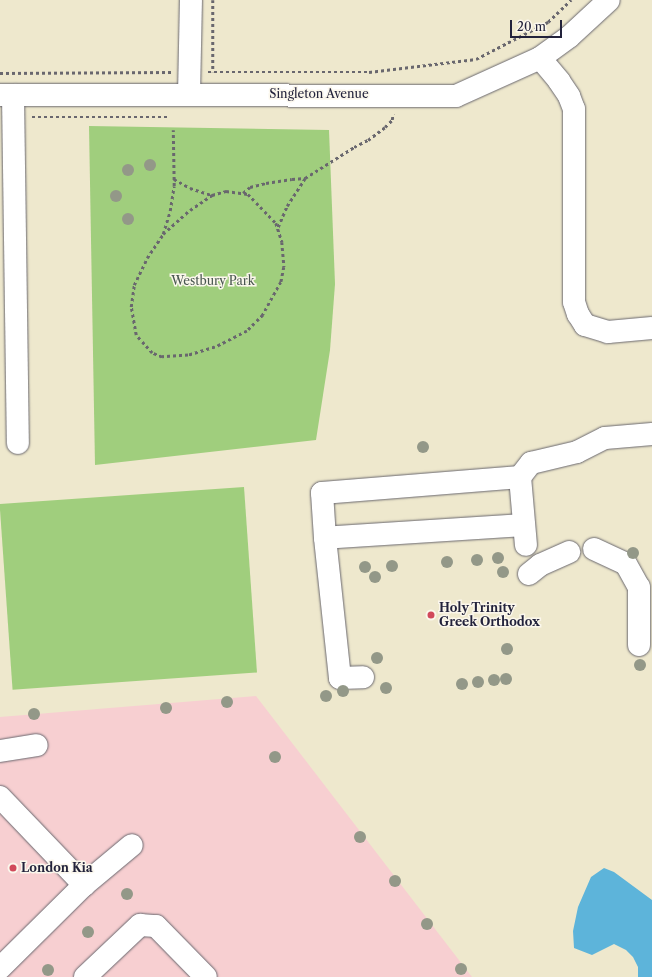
<!DOCTYPE html>
<style>
body{margin:0}
#map{position:relative;width:652px;height:977px;overflow:hidden;background:#eee8cd;font-family:"Libre Caslon Text",serif}
div>[style]{position:absolute}
.built>*{inset:0;background:#f7cfd1}
.green>*{inset:0;background:#a0ce7d;transform-origin:0 0}
.water>*{inset:0;background:#5db4da}
.path>*{height:2.5px;margin-top:-1.25px;transform-origin:0;background:repeating-linear-gradient(90deg,#69676e 0 3px,transparent 0 6px)}
.roads{filter:drop-shadow(0 0 1px #69676e) drop-shadow(0 0 1px #69676e)}
.minor>*{height:22px;margin:-11px;padding:0 11px;transform-origin:11px;border-radius:11px;background:#fff}
.trees>*{width:12px;height:12px;margin:-6px;border-radius:50%;background:#939888}
.dots>*{width:11px;height:11px;translate:-50% -50%;box-sizing:border-box;border:2px solid #fbf7ec;border-radius:50%}
span{translate:-50% -50%;white-space:nowrap;text-align:center;line-height:1.15;-webkit-text-stroke:3px #fbf7ec;paint-order:stroke}
.street-label{font-size:12px;color:#22223b}
.park-label{font-size:12px;color:#48564f}
.poi-label{font-size:12px;color:#22223b;font-weight:700}
.left{translate:0 -50%;text-align:left}
.scale{position:absolute;left:510px;top:20px;width:52px;height:18px;box-sizing:border-box;border:2px solid #22223b;border-top:0;padding-left:5px;font-size:12px;line-height:14px;white-space:nowrap;color:#22223b;-webkit-text-stroke:3px #fbf7ec;paint-order:stroke}
</style>
<div id="map">
<div class="built">
<i style="clip-path:polygon(256px 696px,472px 977px,0 977px,0 717px)"></i>
</div>
<div class="green">
<i style="clip-path:polygon(89px 126px,329px 130px,335px 284px,330px 350px,316px 440px,95px 465px)"></i>
<i style="left:244px;top:487px;width:186px;height:245px;rotate:86deg"></i>
</div>
<div class="water">
<i style="clip-path:polygon(604px 868px,614px 872px,652px 900px,652px 977px,638px 977px,638px 967px,633px 957px,626px 950px,614px 944px,592px 955px,574px 948px,573px 931px,578px 907px,591px 877px)"></i>
</div>
<div class="path">
<i style="left:213px;top:0;width:72px;rotate:90deg"></i>
<i style="left:208px;top:72px;width:161px"></i>
<i style="left:369px;top:72px;width:108px;rotate:-6.9deg"></i>
<i style="left:476px;top:59px;width:81px;rotate:-27.2deg"></i>
<i style="left:548px;top:22px;width:32px;rotate:-44deg"></i>
<i style="left:0;top:73px;width:171px;rotate:-0.3deg"></i>
<i style="left:32px;top:117px;width:135px"></i>
<i style="left:174px;top:179px;width:18px;rotate:29deg"></i>
<i style="left:190px;top:188px;width:23px;rotate:18deg"></i>
<i style="left:243px;top:193px;width:9px;rotate:-41deg"></i>
<i style="left:250px;top:187px;width:16px;rotate:-14deg"></i>
<i style="left:266px;top:183px;width:26px;rotate:-9deg"></i>
<i style="left:292px;top:179px;width:13px;rotate:-4deg"></i>
<i style="left:278px;top:227px;width:23px;rotate:-67deg"></i>
<i style="left:287px;top:206px;width:33px;rotate:-57deg"></i>
<i style="left:305px;top:178px;width:58px;rotate:-32.3deg"></i>
<i style="left:354px;top:147px;width:16px;rotate:-27deg"></i>
<i style="left:368px;top:140px;width:21px;rotate:-37deg"></i>
<i style="left:385px;top:127px;width:10px;rotate:-45deg"></i>
<i style="left:392px;top:120px;width:6px;rotate:-81deg"></i>
<i style="left:163px;top:234px;width:36px;rotate:-42deg"></i>
<i style="left:190px;top:210px;width:27px;rotate:-34deg"></i>
<i style="left:212px;top:195px;width:15px;rotate:-16deg"></i>
<i style="left:226px;top:191px;width:22px;rotate:8deg"></i>
<i style="left:248px;top:194px;width:40px;rotate:46deg"></i>
<i style="left:276px;top:223px;width:20px;rotate:72deg"></i>
<i style="left:282px;top:242px;width:25px;rotate:85deg"></i>
<i style="left:284px;top:267px;width:15px;rotate:101deg"></i>
<i style="left:281px;top:282px;width:38px;rotate:119deg"></i>
<i style="left:263px;top:315px;width:23px;rotate:135deg"></i>
<i style="left:247px;top:331px;width:36px;rotate:153deg"></i>
<i style="left:215px;top:347px;width:28px;rotate:163deg"></i>
<i style="left:188px;top:355px;width:26px;rotate:176deg"></i>
<i style="left:162px;top:357px;width:11px;rotate:-158deg"></i>
<i style="left:152px;top:353px;width:24px;rotate:-132deg"></i>
<i style="left:136px;top:335px;width:28px;rotate:-100deg"></i>
<i style="left:131px;top:307px;width:22px;rotate:-82deg"></i>
<i style="left:134px;top:285px;width:30px;rotate:-64deg"></i>
<i style="left:147px;top:258px;width:29px;rotate:-56deg"></i>
<i style="left:163px;top:234px;width:24px;rotate:-73deg"></i>
<i style="left:170px;top:211px;width:25px;rotate:-81deg"></i>
<i style="left:174px;top:186px;width:56px;rotate:-91deg"></i>
</div>
<div class="roads">
<div class="minor">
<i style="left:540px;top:58px;width:30px;rotate:50deg"></i>
<i style="left:559px;top:81px;width:18px;rotate:56deg"></i>
<i style="left:569px;top:96px;width:14px;rotate:69deg"></i>
<i style="left:574px;top:109px;width:193px;rotate:90deg"></i>
<i style="left:574px;top:302px;width:13px;rotate:72deg"></i>
<i style="left:578px;top:314px;width:13px;rotate:58deg"></i>
<i style="left:585px;top:325px;width:24px;rotate:17deg"></i>
<i style="left:608px;top:332px;width:44px;rotate:-5.2deg"></i>
<i style="left:189px;top:94px;width:94px;rotate:-88.8deg"></i>
<i style="left:0;top:95px;width:456px;rotate:0.1deg"></i>
<i style="left:456px;top:96px;width:92px;rotate:-24.3deg"></i>
<i style="left:540px;top:58px;width:36px;rotate:-36deg"></i>
<i style="left:569px;top:37px;width:54px;rotate:-42.8deg"></i>
<i style="left:13px;top:95px;width:348px;rotate:89.2deg"></i>
<i style="left:520px;top:477px;width:68px;rotate:85deg"></i>
<i style="left:524px;top:525px;width:199px;rotate:176.3deg"></i>
<i style="left:325px;top:538px;width:45px;rotate:-93.8deg"></i>
<i style="left:322px;top:493px;width:199px;rotate:-4.6deg"></i>
<i style="left:520px;top:477px;width:18px;rotate:-52deg"></i>
<i style="left:531px;top:463px;width:47px;rotate:-13.4deg"></i>
<i style="left:577px;top:452px;width:31px;rotate:-27deg"></i>
<i style="left:605px;top:438px;width:47px;rotate:-4.9deg"></i>
<i style="left:325px;top:538px;width:141px;rotate:83.9deg"></i>
<i style="left:340px;top:678px;width:23px;rotate:-2deg"></i>
<i style="left:594px;top:549px;width:35px;rotate:25deg"></i>
<i style="left:626px;top:564px;width:26px;rotate:61deg"></i>
<i style="left:639px;top:587px;width:58px;rotate:90deg"></i>
<i style="left:529px;top:574px;width:14px;rotate:-39deg"></i>
<i style="left:540px;top:565px;width:32px;rotate:-24deg"></i>
<i style="left:0;top:751px;width:37px;rotate:-9deg"></i>
<i style="left:0;top:797px;width:122px;rotate:46.3deg"></i>
<i style="left:84px;top:885px;width:118px;rotate:135.3deg"></i>
<i style="left:84px;top:885px;width:62px;rotate:-39.8deg"></i>
<i style="left:85px;top:977px;width:76px;rotate:-43.4deg"></i>
<i style="left:140px;top:925px;width:16px;rotate:4deg"></i>
<i style="left:156px;top:926px;width:71px;rotate:45.6deg"></i>
</div>
</div>
<div class="trees">
<i style="left:150px;top:165px"></i>
<i style="left:128px;top:170px"></i>
<i style="left:116px;top:196px"></i>
<i style="left:128px;top:219px"></i>
<i style="left:423px;top:447px"></i>
<i style="left:633px;top:553px"></i>
<i style="left:498px;top:558px"></i>
<i style="left:477px;top:560px"></i>
<i style="left:447px;top:562px"></i>
<i style="left:392px;top:566px"></i>
<i style="left:365px;top:567px"></i>
<i style="left:503px;top:572px"></i>
<i style="left:375px;top:577px"></i>
<i style="left:507px;top:649px"></i>
<i style="left:377px;top:658px"></i>
<i style="left:640px;top:665px"></i>
<i style="left:506px;top:679px"></i>
<i style="left:494px;top:680px"></i>
<i style="left:478px;top:682px"></i>
<i style="left:462px;top:684px"></i>
<i style="left:386px;top:688px"></i>
<i style="left:343px;top:691px"></i>
<i style="left:326px;top:696px"></i>
<i style="left:227px;top:702px"></i>
<i style="left:166px;top:708px"></i>
<i style="left:34px;top:714px"></i>
<i style="left:275px;top:757px"></i>
<i style="left:360px;top:837px"></i>
<i style="left:395px;top:881px"></i>
<i style="left:127px;top:894px"></i>
<i style="left:427px;top:924px"></i>
<i style="left:88px;top:932px"></i>
<i style="left:461px;top:969px"></i>
<i style="left:48px;top:970px"></i>
</div>
<div class="dots">
<i style="left:431px;top:615px;background:#d1495b"></i>
<i style="left:13px;top:868px;background:#d1495b"></i>
</div>
<div class="street-label">
<span style="left:319px;top:94px">Singleton Avenue</span>
</div>
<div class="park-label">
<span style="left:213px;top:281px">Westbury Park</span>
</div>
<div class="poi-label">
<span class="left" style="left:439px;top:615px">Holy Trinity<br>Greek Orthodox</span>
<span class="left" style="left:21px;top:868px">London Kia</span>
</div>
<div class="scale">20 m</div>
</div>
